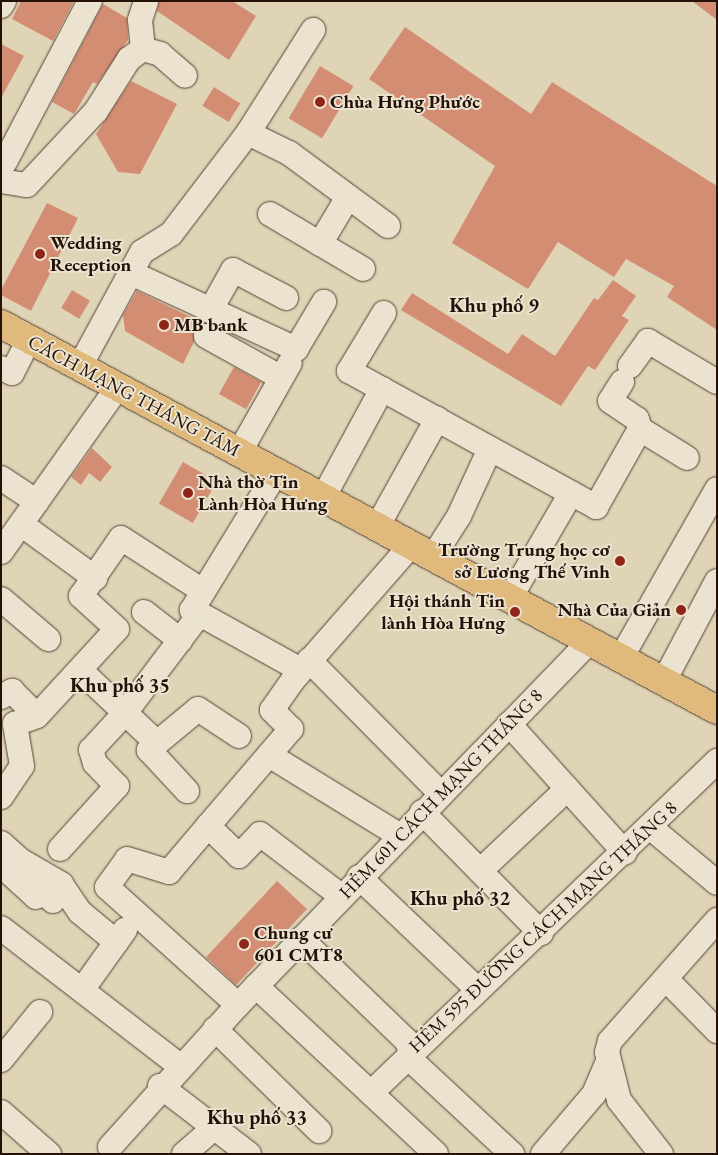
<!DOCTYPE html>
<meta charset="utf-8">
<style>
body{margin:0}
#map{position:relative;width:718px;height:1155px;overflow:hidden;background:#e0d4b7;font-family:"EB Garamond",serif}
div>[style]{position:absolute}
.building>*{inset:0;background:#d38d73;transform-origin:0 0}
.roads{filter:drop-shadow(0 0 1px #534234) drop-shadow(0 0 1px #534234)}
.minor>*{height:24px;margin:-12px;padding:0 12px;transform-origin:12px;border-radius:12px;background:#ebe3d0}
.major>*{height:28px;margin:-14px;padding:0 14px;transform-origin:14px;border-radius:14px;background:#e0ba7c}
.dots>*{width:14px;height:14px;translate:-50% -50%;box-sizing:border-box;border:2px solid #ebe3d0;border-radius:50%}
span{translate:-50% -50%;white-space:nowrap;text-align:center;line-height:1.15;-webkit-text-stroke:4px #ebe3d0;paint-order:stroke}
.poi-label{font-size:19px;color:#241108;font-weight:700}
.left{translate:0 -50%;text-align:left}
.right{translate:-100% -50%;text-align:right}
.street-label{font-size:19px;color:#241108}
.neighbourhood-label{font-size:20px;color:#241108;font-weight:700}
.frame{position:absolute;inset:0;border:2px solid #241108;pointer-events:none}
</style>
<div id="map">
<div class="building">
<i style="clip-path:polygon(21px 1px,74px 1px,53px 41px,12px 19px)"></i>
<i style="clip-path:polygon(159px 1px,232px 1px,256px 16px,229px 60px,157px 11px)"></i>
<i style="clip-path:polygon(692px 1px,717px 1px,717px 20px)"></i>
<i style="clip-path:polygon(103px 4px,127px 18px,128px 40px,97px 84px,93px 82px,74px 114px,52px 102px)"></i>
<i style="clip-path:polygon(405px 27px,531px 114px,552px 82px,717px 186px,717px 330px,667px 297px,674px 286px,626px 259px,614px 277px,558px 242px,528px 289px,452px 243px,495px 166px,369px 79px)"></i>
<i style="clip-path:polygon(1px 44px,24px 56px,1px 98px)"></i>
<i style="left:320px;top:66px;width:39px;height:61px;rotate:31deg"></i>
<i style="clip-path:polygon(131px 81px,177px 104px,140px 174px,118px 172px,96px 134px)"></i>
<i style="left:214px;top:87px;width:31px;height:22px;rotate:32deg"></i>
<i style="clip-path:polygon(47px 203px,78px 218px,31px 311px,1px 295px,1px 290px)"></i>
<i style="clip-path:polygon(613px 280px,636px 296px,622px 316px,629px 320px,595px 370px,588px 366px,561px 406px,401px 310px,412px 293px,508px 354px,522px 334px,555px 356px,594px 298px,598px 300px)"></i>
<i style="left:72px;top:290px;width:21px;height:21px;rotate:31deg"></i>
<i style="clip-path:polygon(137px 291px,203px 323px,194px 330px,194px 342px,183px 364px,125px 331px,123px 315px)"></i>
<i style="left:234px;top:367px;width:31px;height:31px;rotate:29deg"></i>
<i style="clip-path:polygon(92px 448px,112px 467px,100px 482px,89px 473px,81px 485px,71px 477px)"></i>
<i style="left:183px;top:462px;width:39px;height:48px;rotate:30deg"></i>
<i style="left:277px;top:881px;width:41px;height:104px;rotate:43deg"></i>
</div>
<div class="roads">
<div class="minor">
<i style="left:1px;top:6px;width:6px;rotate:-59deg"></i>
<i style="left:143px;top:49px;width:29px;rotate:-96deg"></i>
<i style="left:140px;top:20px;width:20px;rotate:-72deg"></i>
<i style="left:248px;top:133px;width:122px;rotate:-57.7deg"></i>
<i style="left:5px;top:162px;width:182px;rotate:-62.2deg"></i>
<i style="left:1px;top:181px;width:26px;rotate:9deg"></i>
<i style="left:27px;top:185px;width:101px;rotate:-47deg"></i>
<i style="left:96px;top:111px;width:62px;rotate:-57.6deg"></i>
<i style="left:129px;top:59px;width:17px;rotate:-36deg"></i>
<i style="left:143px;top:49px;width:18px;rotate:16deg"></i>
<i style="left:160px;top:54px;width:33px;rotate:41deg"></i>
<i style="left:270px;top:214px;width:108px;rotate:30.6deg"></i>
<i style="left:320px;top:244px;width:55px;rotate:-59.2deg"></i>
<i style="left:131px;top:273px;width:182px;rotate:24.7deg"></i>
<i style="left:296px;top:349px;width:55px;rotate:-59.2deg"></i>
<i style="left:210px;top:311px;width:47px;rotate:-60.7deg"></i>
<i style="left:233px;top:270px;width:60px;rotate:27.8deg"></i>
<i style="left:384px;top:313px;width:68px;rotate:121.1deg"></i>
<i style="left:349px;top:371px;width:253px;rotate:28.8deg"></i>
<i style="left:206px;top:336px;width:85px;rotate:29deg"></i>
<i style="left:80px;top:366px;width:130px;rotate:-61.5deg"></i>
<i style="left:142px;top:252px;width:34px;rotate:-32deg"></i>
<i style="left:171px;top:234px;width:127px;rotate:-52.7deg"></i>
<i style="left:248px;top:133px;width:46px;rotate:26deg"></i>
<i style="left:289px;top:153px;width:123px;rotate:36.4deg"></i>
<i style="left:630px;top:366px;width:31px;rotate:-54deg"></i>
<i style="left:648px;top:341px;width:80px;rotate:30.7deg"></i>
<i style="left:1px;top:368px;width:12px;rotate:24deg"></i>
<i style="left:12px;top:373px;width:38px;rotate:-63deg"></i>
<i style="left:622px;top:382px;width:22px;rotate:122deg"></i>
<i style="left:610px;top:401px;width:32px;rotate:34deg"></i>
<i style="left:637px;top:419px;width:10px;rotate:73deg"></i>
<i style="left:239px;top:453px;width:103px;rotate:-60.5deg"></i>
<i style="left:1px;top:478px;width:43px;rotate:33.7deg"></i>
<i style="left:323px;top:498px;width:124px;rotate:-61.6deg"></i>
<i style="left:21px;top:524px;width:92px;rotate:36.1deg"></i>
<i style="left:377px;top:527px;width:124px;rotate:-60.9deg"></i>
<i style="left:1px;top:552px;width:202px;rotate:-54.7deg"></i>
<i style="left:433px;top:557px;width:49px;rotate:-57.6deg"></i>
<i style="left:459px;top:516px;width:74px;rotate:-65.2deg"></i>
<i style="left:510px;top:598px;width:121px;rotate:-59.8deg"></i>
<i style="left:571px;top:493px;width:29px;rotate:29deg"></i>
<i style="left:596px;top:507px;width:90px;rotate:-60.6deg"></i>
<i style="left:640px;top:429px;width:55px;rotate:31.7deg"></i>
<i style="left:1px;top:599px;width:62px;rotate:40.4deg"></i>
<i style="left:144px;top:612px;width:46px;rotate:37.9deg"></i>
<i style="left:198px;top:613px;width:118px;rotate:29deg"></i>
<i style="left:621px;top:658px;width:194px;rotate:-60.4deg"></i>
<i style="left:309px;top:660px;width:187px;rotate:45.4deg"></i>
<i style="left:80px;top:670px;width:106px;rotate:43.5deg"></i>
<i style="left:157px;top:743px;width:53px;rotate:-39.7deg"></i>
<i style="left:198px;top:709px;width:49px;rotate:33.4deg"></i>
<i style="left:664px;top:681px;width:113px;rotate:-62.1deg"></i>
<i style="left:1px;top:697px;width:13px;rotate:-29deg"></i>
<i style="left:12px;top:691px;width:35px;rotate:45deg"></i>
<i style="left:509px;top:724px;width:173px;rotate:48deg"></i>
<i style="left:157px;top:743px;width:11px;rotate:139deg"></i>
<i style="left:149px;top:750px;width:56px;rotate:47.2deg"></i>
<i style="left:269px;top:755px;width:153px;rotate:31.6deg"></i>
<i style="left:1px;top:797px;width:37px;rotate:-56deg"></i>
<i style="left:22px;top:766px;width:43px;rotate:-99.5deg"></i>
<i style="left:15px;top:724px;width:23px;rotate:-20deg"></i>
<i style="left:37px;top:716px;width:118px;rotate:-47.4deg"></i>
<i style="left:117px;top:629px;width:49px;rotate:-137.5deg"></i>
<i style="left:81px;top:596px;width:70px;rotate:-55.4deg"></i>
<i style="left:121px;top:538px;width:98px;rotate:32.9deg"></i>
<i style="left:422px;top:812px;width:170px;rotate:45.5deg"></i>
<i style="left:208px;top:826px;width:128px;rotate:-49.4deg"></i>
<i style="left:291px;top:729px;width:27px;rotate:-135deg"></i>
<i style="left:272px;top:710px;width:37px;rotate:-55deg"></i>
<i style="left:293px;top:680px;width:179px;rotate:-48.8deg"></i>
<i style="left:651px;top:828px;width:86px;rotate:39.8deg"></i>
<i style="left:1px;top:843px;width:25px;rotate:42deg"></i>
<i style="left:20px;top:860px;width:48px;rotate:30.3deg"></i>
<i style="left:61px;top:884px;width:34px;rotate:56deg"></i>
<i style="left:80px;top:912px;width:47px;rotate:39.8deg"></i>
<i style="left:60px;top:849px;width:85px;rotate:-47.9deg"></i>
<i style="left:117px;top:786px;width:32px;rotate:-134deg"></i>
<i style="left:95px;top:763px;width:14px;rotate:-107deg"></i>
<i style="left:91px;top:750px;width:50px;rotate:-47.4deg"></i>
<i style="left:125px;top:713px;width:116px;rotate:-53deg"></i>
<i style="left:195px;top:620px;width:8px;rotate:-67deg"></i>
<i style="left:198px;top:613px;width:7px;rotate:-153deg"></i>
<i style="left:192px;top:610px;width:161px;rotate:-58.5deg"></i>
<i style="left:1px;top:865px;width:47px;rotate:42.4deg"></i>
<i style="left:36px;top:897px;width:9px;rotate:-41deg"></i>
<i style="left:43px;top:891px;width:14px;rotate:45deg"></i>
<i style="left:480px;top:871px;width:120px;rotate:-43.3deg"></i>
<i style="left:359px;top:877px;width:164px;rotate:43.5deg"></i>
<i style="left:1px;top:928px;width:226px;rotate:37.6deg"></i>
<i style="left:301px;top:939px;width:149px;rotate:43.9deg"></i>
<i style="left:408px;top:1042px;width:19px;rotate:78deg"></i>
<i style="left:412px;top:1061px;width:137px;rotate:42.9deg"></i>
<i style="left:666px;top:979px;width:73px;rotate:45.6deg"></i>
<i style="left:256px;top:986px;width:246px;rotate:43deg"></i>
<i style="left:82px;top:990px;width:74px;rotate:-54.4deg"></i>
<i style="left:238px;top:1005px;width:176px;rotate:-138deg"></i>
<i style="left:107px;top:887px;width:34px;rotate:-54deg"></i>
<i style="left:127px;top:859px;width:44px;rotate:17.2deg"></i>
<i style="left:169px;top:872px;width:60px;rotate:-49.7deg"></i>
<i style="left:208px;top:826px;width:43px;rotate:44.1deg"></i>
<i style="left:239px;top:856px;width:30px;rotate:-46deg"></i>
<i style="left:260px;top:834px;width:102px;rotate:37.4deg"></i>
<i style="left:215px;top:1029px;width:146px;rotate:44.4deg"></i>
<i style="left:1px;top:1060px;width:62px;rotate:-50.9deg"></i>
<i style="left:160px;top:1086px;width:112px;rotate:37.4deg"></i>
<i style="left:371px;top:1093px;width:480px;rotate:-43.8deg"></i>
<i style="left:1px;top:1112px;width:64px;rotate:41.2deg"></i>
<i style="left:110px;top:1147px;width:191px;rotate:-48deg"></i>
<i style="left:238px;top:1005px;width:506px;rotate:-45.96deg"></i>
<i style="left:184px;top:1154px;width:40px;rotate:-41deg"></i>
<i style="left:543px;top:1154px;width:79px;rotate:-49.6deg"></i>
<i style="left:594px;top:1094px;width:34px;rotate:-67deg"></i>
<i style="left:661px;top:1154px;width:68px;rotate:-127.9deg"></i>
<i style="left:619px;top:1100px;width:49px;rotate:-104deg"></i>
<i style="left:607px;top:1052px;width:11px;rotate:-75deg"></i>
<i style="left:610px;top:1041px;width:162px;rotate:-48.5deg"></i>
</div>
<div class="major">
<i style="left:1px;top:324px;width:813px;rotate:28.33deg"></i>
</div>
</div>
<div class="dots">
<i style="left:320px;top:102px;background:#8f2418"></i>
<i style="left:40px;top:254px;background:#8f2418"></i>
<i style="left:164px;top:325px;background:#8f2418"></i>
<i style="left:188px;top:493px;background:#8f2418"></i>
<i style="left:620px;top:561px;background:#8f2418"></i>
<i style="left:681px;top:610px;background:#8f2418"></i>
<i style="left:515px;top:612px;background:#8f2418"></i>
<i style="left:244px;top:944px;background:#8f2418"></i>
</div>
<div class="poi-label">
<span class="left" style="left:330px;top:102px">Chùa Hưng Phước</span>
<span class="left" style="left:50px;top:254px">Wedding<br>Reception</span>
<span class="left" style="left:174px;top:325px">MB bank</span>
<span class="left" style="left:198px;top:493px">Nhà thờ Tin<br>Lành Hòa Hưng</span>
<span class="right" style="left:610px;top:561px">Trường Trung học cơ<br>sở Lương Thế Vinh</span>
<span class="right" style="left:505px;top:612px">Hội thánh Tin<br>lành Hòa Hưng</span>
<span class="right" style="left:671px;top:610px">Nhà Của Giản</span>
<span class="left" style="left:254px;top:944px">Chung cư<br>601 CMT8</span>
</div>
<div class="street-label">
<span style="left:134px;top:396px;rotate:28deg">CÁCH MẠNG THÁNG TÁM</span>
<span style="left:441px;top:794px;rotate:-46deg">HẺM 601 CÁCH MẠNG THÁNG 8</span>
<span style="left:543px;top:927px;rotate:-43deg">HẺM 595 ĐƯỜNG CÁCH MẠNG THÁNG 8</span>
</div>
<div class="neighbourhood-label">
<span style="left:494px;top:305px">Khu phố 9</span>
<span style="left:120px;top:685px">Khu phố 35</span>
<span style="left:460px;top:898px">Khu phố 32</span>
<span style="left:257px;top:1117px">Khu phố 33</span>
</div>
<div class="frame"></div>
</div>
